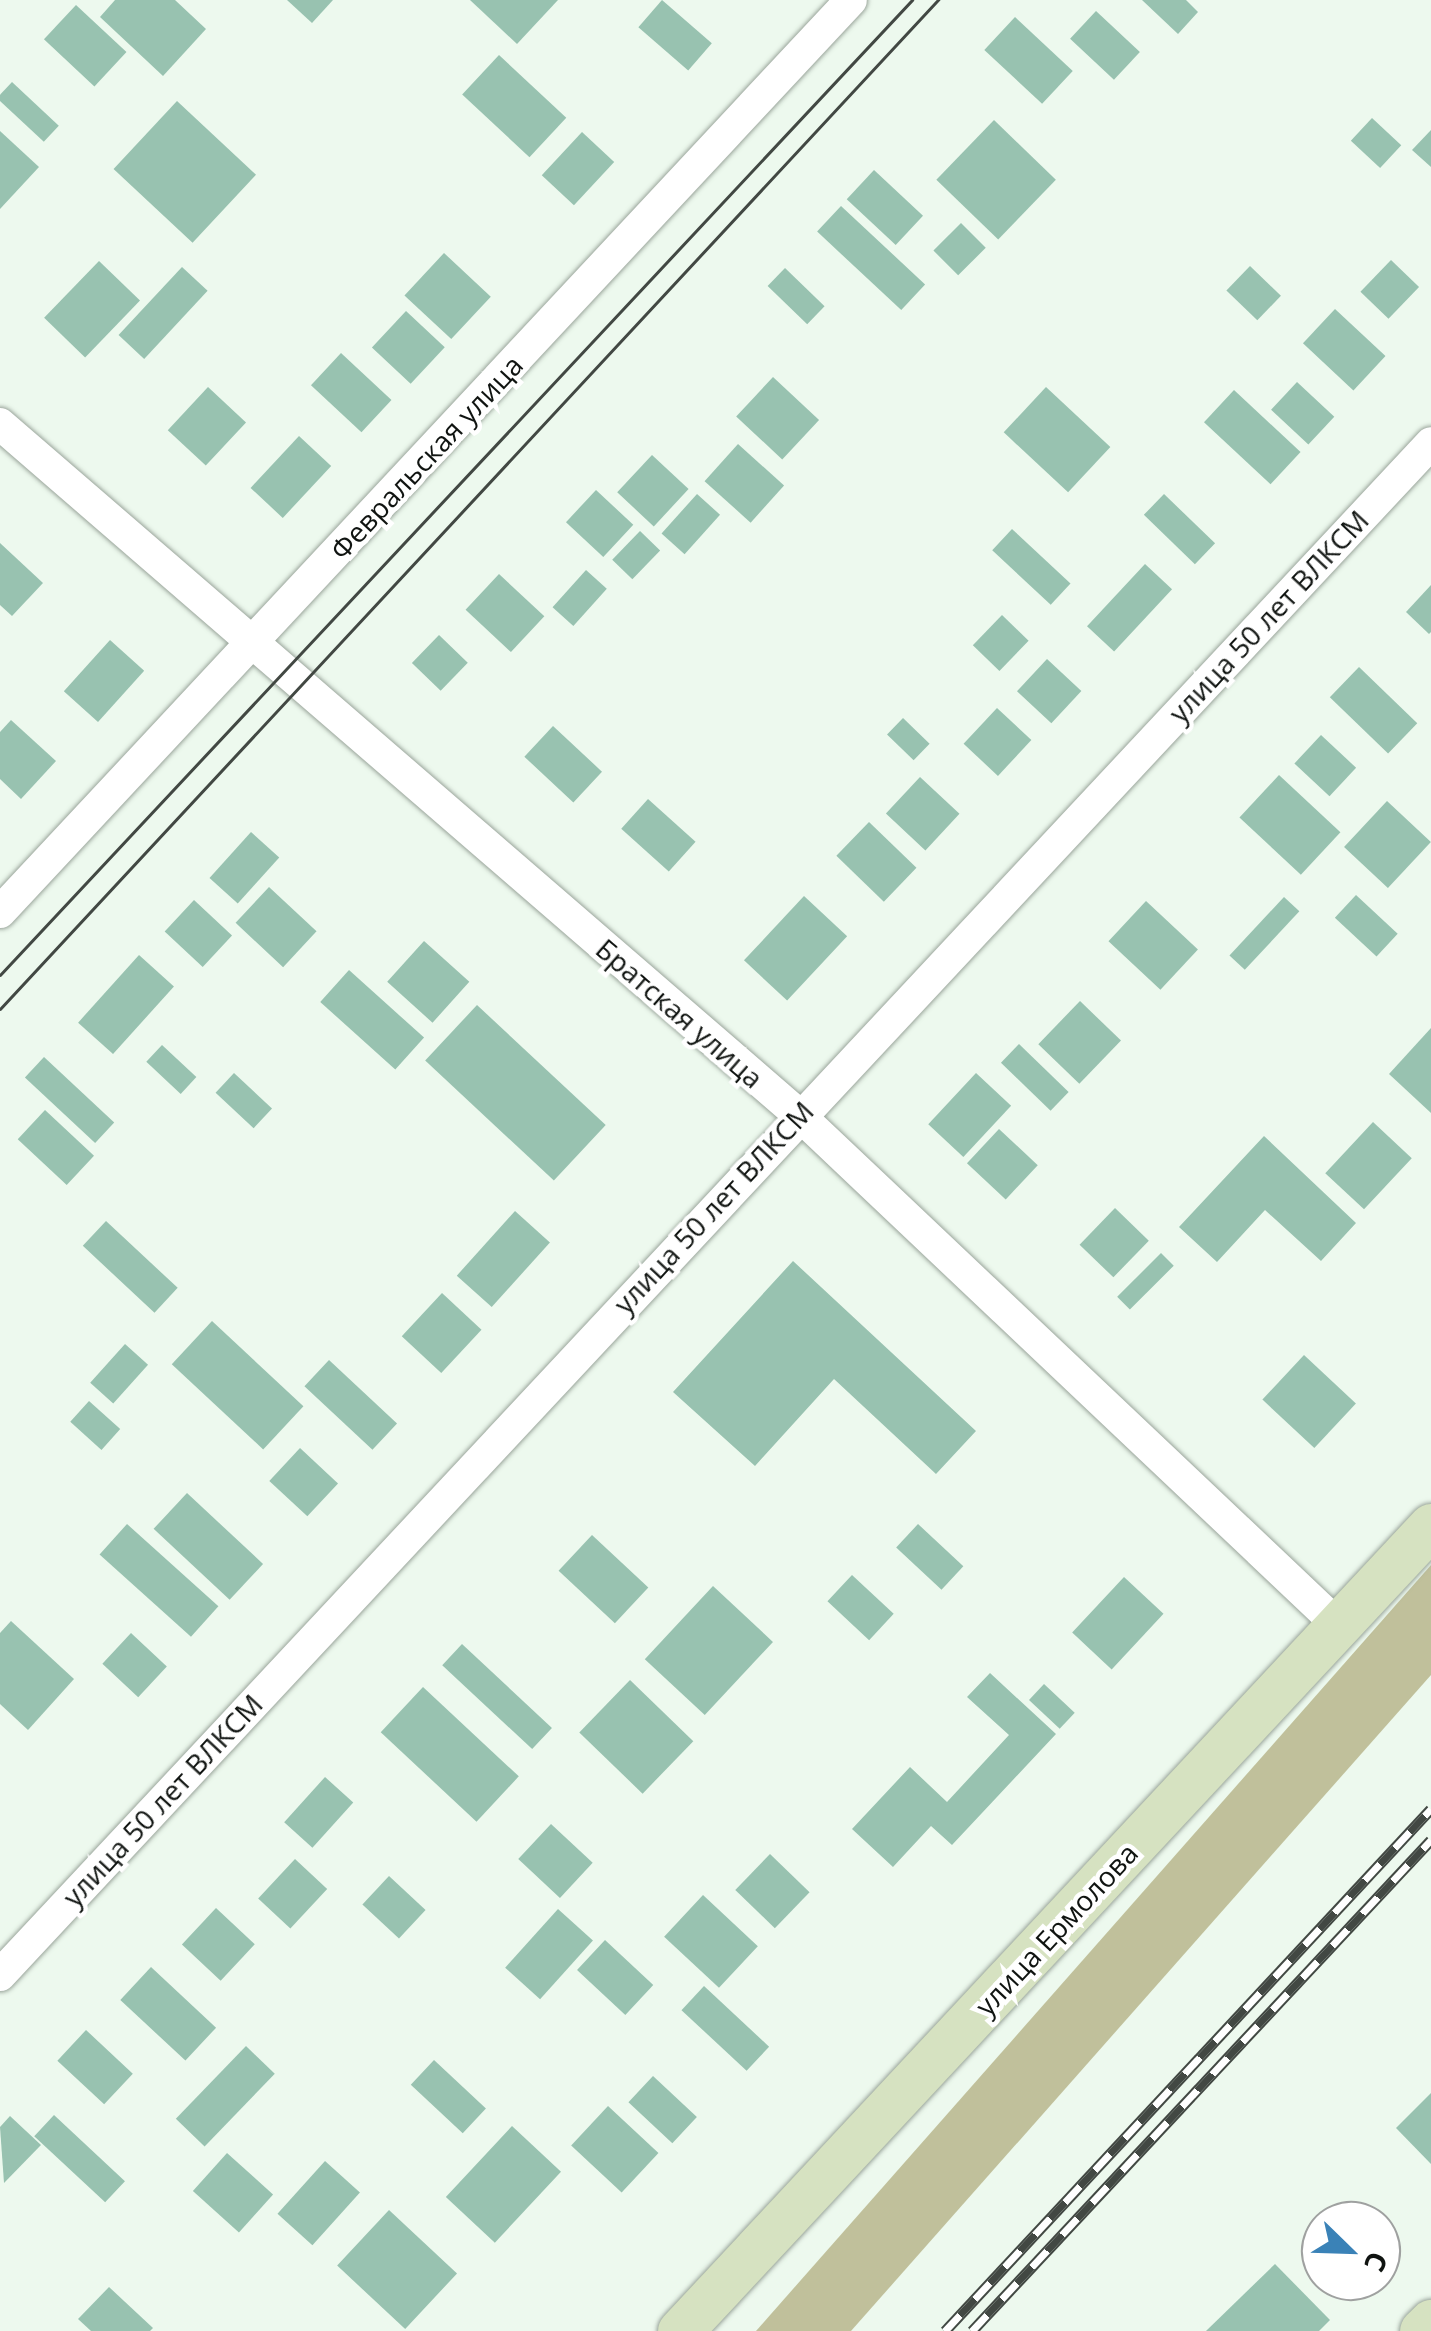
<!DOCTYPE html>
<meta charset="utf-8">
<style>
body{margin:0}
#map{position:relative;width:1431px;height:2331px;overflow:hidden;background:#edf9ee;font-family:"Open Sans",sans-serif}
div>[style]{position:absolute}
.forest>*{inset:0;background:#c0c09b}
.building>*{inset:0;background:#98c2b0;transform-origin:0 0}
.roads{filter:drop-shadow(0 0 2px #9aa59b) drop-shadow(0 0 2px #9aa59b)}
.street>*{height:32px;margin:-16px;padding:0 16px;transform-origin:16px;border-radius:16px;background:#fff}
.secondary>*{height:45px;margin:-22.5px;padding:0 22.5px;transform-origin:22.5px;border-radius:22.5px;background:#d6e2c1}
.tram>*{height:2.5px;margin:-1.25px;padding:0 1.25px;transform-origin:1.25px;border-radius:1.25px;background:#424843}
.rail>*{height:11px;margin-top:-5.5px;transform-origin:0;background:repeating-linear-gradient(90deg,#fff 0 22px,#424843 0 44px);box-sizing:border-box;border-block:2px solid #424843}
span{translate:-50% -50%;white-space:nowrap;text-align:center;line-height:1.15;-webkit-text-stroke:9px #fff;paint-order:stroke}
.street-label{font-size:28px;color:#101411}
.north{position:absolute;left:1301px;top:2201px;width:100px;height:100px;box-sizing:border-box;background:#fff;border:2px solid #9fa1a0;border-radius:50%;rotate:113deg;font-size:28px;font-weight:700;line-height:40px;text-align:center;color:#101411}
.north::after{content:'';display:block;margin:auto;width:35px;height:45px;background:#3a82b7;clip-path:polygon(50% 0,100% 100%,50% 72%,0 100%)}
</style>
<div id="map">
<div class="forest">
<i style="clip-path:polygon(1431px 1565px,1431px 1675px,851px 2331px,756px 2331px)"></i>
</div>
<div class="building">
<i style="clip-path:polygon(115px 0,175px 0,206px 29px,163px 76px,100px 17px)"></i>
<i style="clip-path:polygon(287px 0,333px 0,312px 23px)"></i>
<i style="clip-path:polygon(470px 0,558px 0,517px 44px)"></i>
<i style="left:662px;top:0;width:66px;height:36px;rotate:41deg"></i>
<i style="clip-path:polygon(1142px 0,1186px 0,1198px 12px,1178px 34px)"></i>
<i style="left:76px;top:5px;width:69px;height:47px;rotate:43deg"></i>
<i style="left:1096px;top:11px;width:60px;height:38px;rotate:43deg"></i>
<i style="left:1015px;top:17px;width:79px;height:45px;rotate:43deg"></i>
<i style="left:499px;top:55px;width:92px;height:54px;rotate:43deg"></i>
<i style="left:12px;top:82px;width:64px;height:22px;rotate:43deg"></i>
<i style="left:177px;top:101px;width:108px;height:93px;rotate:43deg"></i>
<i style="left:1372px;top:118px;width:40px;height:31px;rotate:43deg"></i>
<i style="left:994px;top:120px;width:86px;height:83px;rotate:44deg"></i>
<i style="clip-path:polygon(1431px 130px,1431px 167px,1412px 150px)"></i>
<i style="clip-path:polygon(0 131px,39px 167px,0 209px)"></i>
<i style="left:582px;top:132px;width:44px;height:59px;rotate:43deg"></i>
<i style="left:874px;top:170px;width:67px;height:40px;rotate:43deg"></i>
<i style="left:841px;top:206px;width:115px;height:35px;rotate:43deg"></i>
<i style="left:961px;top:223px;width:35px;height:39px;rotate:45deg"></i>
<i style="left:444px;top:253px;width:64px;height:58px;rotate:43deg"></i>
<i style="left:1391px;top:260px;width:39px;height:44px;rotate:44deg"></i>
<i style="left:99px;top:261px;width:57px;height:79px;rotate:44deg"></i>
<i style="left:1250px;top:266px;width:43px;height:34px;rotate:44deg"></i>
<i style="left:182px;top:267px;width:35px;height:93px;rotate:43deg"></i>
<i style="left:785px;top:268px;width:55px;height:25px;rotate:44deg"></i>
<i style="left:1335px;top:309px;width:69px;height:47px;rotate:43deg"></i>
<i style="left:406px;top:311px;width:53px;height:50px;rotate:43deg"></i>
<i style="left:341px;top:353px;width:69px;height:44px;rotate:43deg"></i>
<i style="left:773px;top:377px;width:63px;height:54px;rotate:43deg"></i>
<i style="left:1297px;top:382px;width:51px;height:38px;rotate:43deg"></i>
<i style="left:208px;top:387px;width:52px;height:59px;rotate:43deg"></i>
<i style="left:1046px;top:387px;width:88px;height:62px;rotate:43deg"></i>
<i style="left:1234px;top:390px;width:91px;height:44px;rotate:43deg"></i>
<i style="left:299px;top:436px;width:44px;height:71px;rotate:43deg"></i>
<i style="left:738px;top:444px;width:62px;height:50px;rotate:42deg"></i>
<i style="left:652px;top:455px;width:50px;height:51px;rotate:43deg"></i>
<i style="left:596px;top:490px;width:51px;height:44px;rotate:43deg"></i>
<i style="left:697px;top:494px;width:31px;height:53px;rotate:42deg"></i>
<i style="left:1164px;top:494px;width:71px;height:29px;rotate:44deg"></i>
<i style="left:1012px;top:529px;width:80px;height:29px;rotate:43deg"></i>
<i style="left:640px;top:531px;width:28px;height:40px;rotate:44deg"></i>
<i style="clip-path:polygon(0 543px,43px 583px,12px 616px,0 605px)"></i>
<i style="left:1145px;top:564px;width:37px;height:85px;rotate:43deg"></i>
<i style="left:586px;top:570px;width:28px;height:50px;rotate:42deg"></i>
<i style="left:499px;top:574px;width:62px;height:49px;rotate:43deg"></i>
<i style="clip-path:polygon(1431px 585px,1431px 632px,1429px 634px,1406px 612px)"></i>
<i style="left:1002px;top:615px;width:37px;height:42px;rotate:44deg"></i>
<i style="left:439px;top:635px;width:40px;height:39px;rotate:44deg"></i>
<i style="left:110px;top:640px;width:46px;height:69px;rotate:42deg"></i>
<i style="left:1047px;top:659px;width:47px;height:44px;rotate:43deg"></i>
<i style="left:1359px;top:667px;width:81px;height:42px;rotate:44deg"></i>
<i style="left:997px;top:708px;width:47px;height:49px;rotate:43deg"></i>
<i style="left:903px;top:718px;width:37px;height:23px;rotate:44deg"></i>
<i style="clip-path:polygon(11px 720px,56px 761px,21px 799px,0 779px,0 732px)"></i>
<i style="left:553px;top:726px;width:67px;height:42px;rotate:43deg"></i>
<i style="left:1321px;top:735px;width:48px;height:39px;rotate:43deg"></i>
<i style="left:1279px;top:775px;width:84px;height:58px;rotate:43deg"></i>
<i style="left:920px;top:777px;width:54px;height:50px;rotate:43deg"></i>
<i style="left:648px;top:799px;width:64px;height:40px;rotate:42deg"></i>
<i style="left:1387px;top:801px;width:60px;height:63px;rotate:43deg"></i>
<i style="left:869px;top:822px;width:66px;height:47px;rotate:44deg"></i>
<i style="left:251px;top:832px;width:38px;height:62px;rotate:42deg"></i>
<i style="left:269px;top:887px;width:65px;height:49px;rotate:43deg"></i>
<i style="left:1356px;top:895px;width:57px;height:31px;rotate:43deg"></i>
<i style="left:804px;top:896px;width:59px;height:88px;rotate:43deg"></i>
<i style="left:1284px;top:897px;width:21px;height:80px;rotate:43deg"></i>
<i style="left:194px;top:900px;width:52px;height:43px;rotate:43deg"></i>
<i style="left:1146px;top:901px;width:71px;height:55px;rotate:43deg"></i>
<i style="left:424px;top:941px;width:61px;height:55px;rotate:42deg"></i>
<i style="left:139px;top:955px;width:47px;height:91px;rotate:42deg"></i>
<i style="left:349px;top:970px;width:101px;height:43px;rotate:42deg"></i>
<i style="left:1080px;top:1001px;width:57px;height:60px;rotate:44deg"></i>
<i style="left:477px;top:1005px;width:176px;height:76px;rotate:43deg"></i>
<i style="clip-path:polygon(1431px 1028px,1431px 1113px,1389px 1074px)"></i>
<i style="left:1019px;top:1044px;width:69px;height:26px;rotate:44deg"></i>
<i style="left:162px;top:1045px;width:47px;height:23px;rotate:43deg"></i>
<i style="left:44px;top:1057px;width:96px;height:28px;rotate:43deg"></i>
<i style="left:234px;top:1073px;width:52px;height:27px;rotate:43deg"></i>
<i style="left:976px;top:1073px;width:48px;height:70px;rotate:43deg"></i>
<i style="left:45px;top:1110px;width:67px;height:40px;rotate:43deg"></i>
<i style="left:1373px;top:1122px;width:53px;height:70px;rotate:43deg"></i>
<i style="left:999px;top:1129px;width:53px;height:47px;rotate:43deg"></i>
<i style="clip-path:polygon(1264px 1136px,1356px 1223px,1321px 1261px,1265px 1210px,1217px 1262px,1179px 1227px)"></i>
<i style="left:1115px;top:1208px;width:47px;height:51px;rotate:44deg"></i>
<i style="left:515px;top:1211px;width:47px;height:87px;rotate:42deg"></i>
<i style="left:106px;top:1221px;width:98px;height:34px;rotate:43deg"></i>
<i style="left:1161px;top:1253px;width:18px;height:62px;rotate:45deg"></i>
<i style="clip-path:polygon(793px 1261px,976px 1431px,936px 1474px,834px 1379px,755px 1466px,673px 1392px)"></i>
<i style="left:442px;top:1293px;width:54px;height:59px;rotate:43deg"></i>
<i style="left:212px;top:1321px;width:125px;height:59px;rotate:43deg"></i>
<i style="left:125px;top:1344px;width:31px;height:52px;rotate:42deg"></i>
<i style="left:1304px;top:1355px;width:71px;height:61px;rotate:43deg"></i>
<i style="left:329px;top:1360px;width:93px;height:36px;rotate:43deg"></i>
<i style="left:89px;top:1401px;width:42px;height:28px;rotate:42deg"></i>
<i style="left:300px;top:1448px;width:52px;height:45px;rotate:43deg"></i>
<i style="left:187px;top:1493px;width:104px;height:49px;rotate:43deg"></i>
<i style="left:127px;top:1524px;width:123px;height:41px;rotate:42deg"></i>
<i style="left:918px;top:1524px;width:62px;height:32px;rotate:43deg"></i>
<i style="left:592px;top:1535px;width:77px;height:49px;rotate:43deg"></i>
<i style="left:852px;top:1575px;width:57px;height:36px;rotate:43deg"></i>
<i style="left:1124px;top:1577px;width:54px;height:76px;rotate:43deg"></i>
<i style="left:713px;top:1586px;width:82px;height:100px;rotate:43deg"></i>
<i style="clip-path:polygon(11px 1621px,74px 1679px,28px 1730px,0 1704px,0 1633px)"></i>
<i style="left:131px;top:1633px;width:49px;height:42px;rotate:43deg"></i>
<i style="left:462px;top:1644px;width:123px;height:29px;rotate:43deg"></i>
<i style="clip-path:polygon(990px 1673px,1056px 1734px,952px 1845px,931px 1826px,893px 1867px,852px 1829px,910px 1767px,947px 1802px,1009px 1735px,967px 1697px)"></i>
<i style="left:630px;top:1680px;width:88px;height:73px;rotate:44deg"></i>
<i style="left:1044px;top:1684px;width:42px;height:22px;rotate:43deg"></i>
<i style="left:423px;top:1687px;width:131px;height:62px;rotate:43deg"></i>
<i style="left:325px;top:1777px;width:38px;height:61px;rotate:42deg"></i>
<i style="left:551px;top:1824px;width:57px;height:48px;rotate:43deg"></i>
<i style="left:770px;top:1854px;width:55px;height:50px;rotate:44deg"></i>
<i style="left:295px;top:1859px;width:44px;height:54px;rotate:43deg"></i>
<i style="left:389px;top:1876px;width:50px;height:39px;rotate:43deg"></i>
<i style="left:703px;top:1895px;width:75px;height:57px;rotate:43deg"></i>
<i style="left:216px;top:1908px;width:53px;height:50px;rotate:43deg"></i>
<i style="left:558px;top:1909px;width:47px;height:79px;rotate:42deg"></i>
<i style="left:605px;top:1940px;width:66px;height:41px;rotate:43deg"></i>
<i style="left:151px;top:1967px;width:89px;height:45px;rotate:43deg"></i>
<i style="left:704px;top:1986px;width:89px;height:33px;rotate:43deg"></i>
<i style="left:86px;top:2030px;width:64px;height:42px;rotate:43deg"></i>
<i style="left:246px;top:2046px;width:40px;height:101px;rotate:44deg"></i>
<i style="left:434px;top:2060px;width:71px;height:34px;rotate:43deg"></i>
<i style="left:653px;top:2076px;width:60px;height:36px;rotate:43deg"></i>
<i style="clip-path:polygon(1431px 2093px,1431px 2164px,1396px 2128px)"></i>
<i style="left:608px;top:2106px;width:69px;height:54px;rotate:43deg"></i>
<i style="left:54px;top:2115px;width:97px;height:29px;rotate:43deg"></i>
<i style="clip-path:polygon(10px 2116px,41px 2145px,4px 2183px,0 2127px)"></i>
<i style="left:512px;top:2126px;width:67px;height:97px;rotate:43deg"></i>
<i style="left:227px;top:2153px;width:62px;height:51px;rotate:42deg"></i>
<i style="left:325px;top:2161px;width:47px;height:71px;rotate:42deg"></i>
<i style="left:389px;top:2210px;width:93px;height:76px;rotate:43deg"></i>
<i style="clip-path:polygon(1275px 2264px,1330px 2320px,1319px 2331px,1206px 2331px)"></i>
<i style="clip-path:polygon(109px 2287px,153px 2328px,150px 2331px,91px 2331px,78px 2319px)"></i>
</div>
<div class="roads">
<div class="street">
<i style="left:0;top:424px;width:1055px;rotate:40.85deg"></i>
<i style="left:798px;top:1114px;width:745px;rotate:43.42deg"></i>
<i style="left:0;top:912px;width:1247px;rotate:-46.98deg"></i>
<i style="left:0;top:1975px;width:2096px;rotate:-46.95deg"></i>
</div>
<div class="secondary">
<i style="left:680px;top:2331px;width:1101px;rotate:-46.99deg"></i>
<i style="left:1422px;top:2331px;width:13px;rotate:-45deg"></i>
</div>
</div>
<div class="tram">
<i style="left:0;top:975px;width:1335px;rotate:-46.91deg"></i>
<i style="left:0;top:1009px;width:1378px;rotate:-47.09deg"></i>
</div>
<div class="rail">
<i style="left:945px;top:2331px;width:713px;rotate:-47.05deg"></i>
<i style="left:972px;top:2331px;width:672px;rotate:-46.93deg"></i>
</div>
<div class="street-label">
<span style="left:426px;top:457px;rotate:-47deg">Февральская улица</span>
<span style="left:1268px;top:616px;rotate:-47deg">улица 50 лет ВЛКСМ</span>
<span style="left:680px;top:1013px;rotate:41deg">Братская улица</span>
<span style="left:713px;top:1207px;rotate:-47deg">улица 50 лет ВЛКСМ</span>
<span style="left:162px;top:1800px;rotate:-47deg">улица 50 лет ВЛКСМ</span>
<span style="left:1056px;top:1929px;rotate:-47deg">улица Ермолова</span>
</div>
<div class="north">С</div>
</div>
